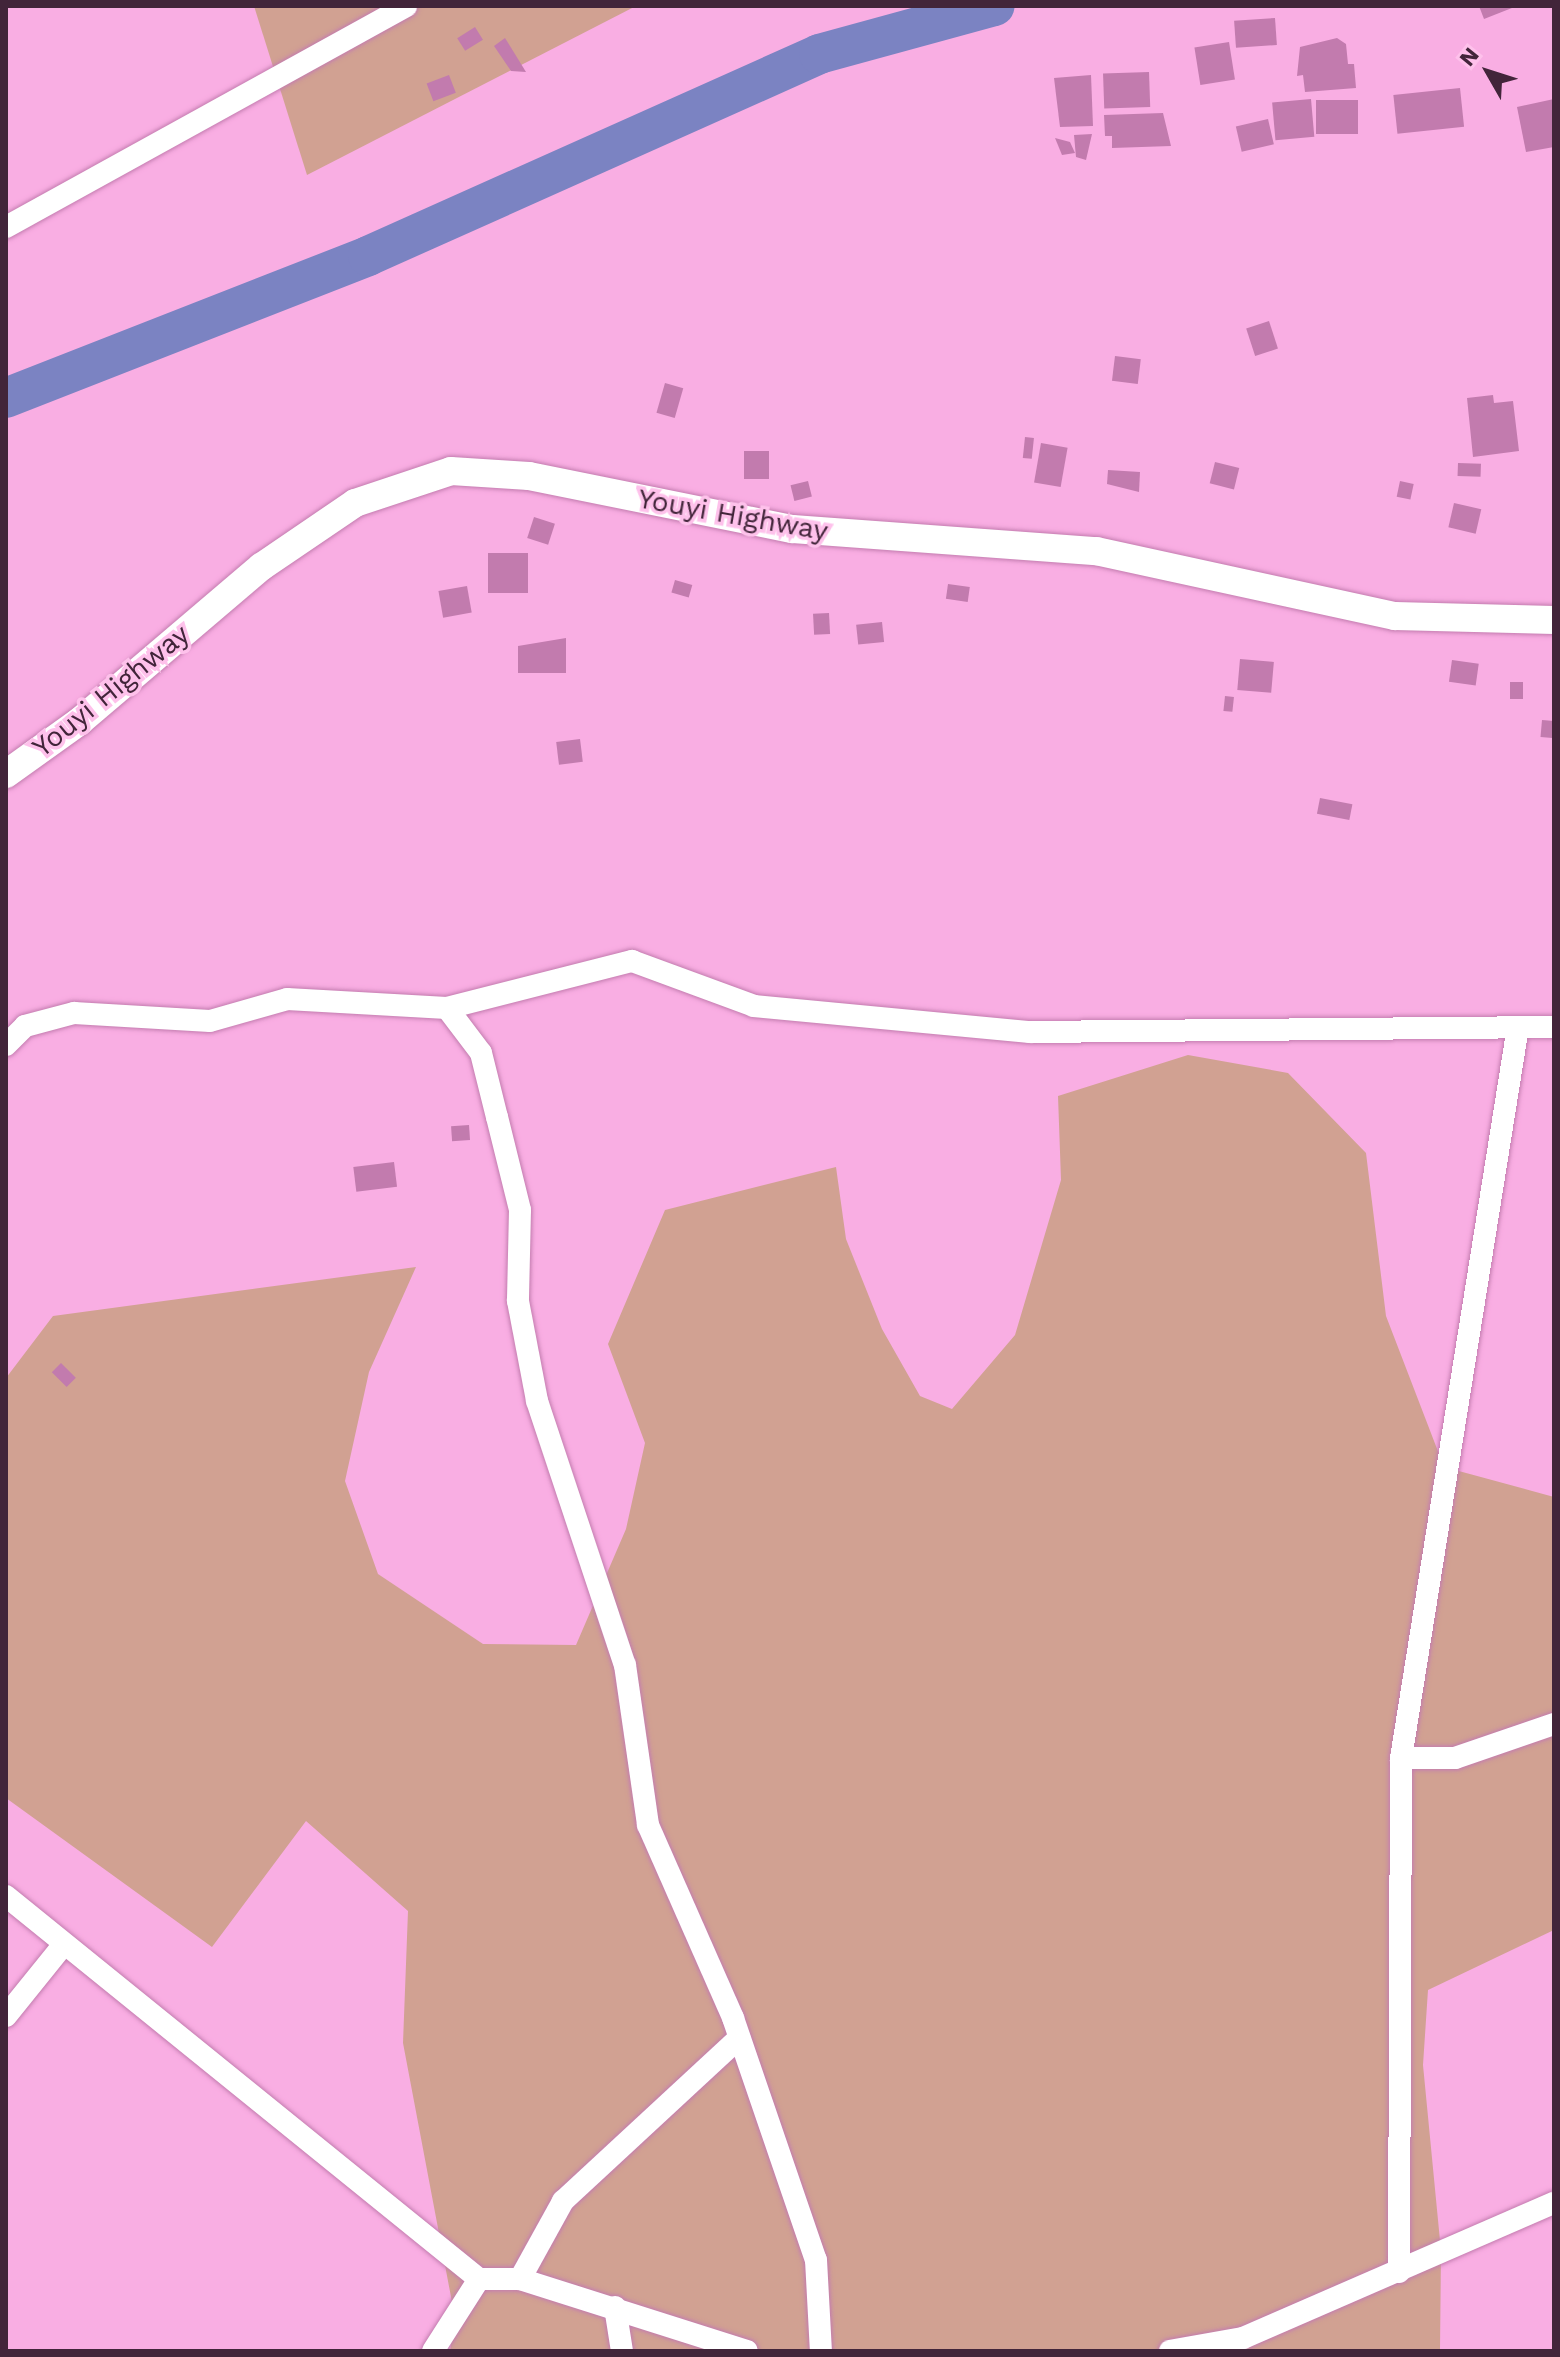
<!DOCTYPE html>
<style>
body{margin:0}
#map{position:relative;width:1560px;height:2357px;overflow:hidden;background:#f9aee3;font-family:"Work Sans",sans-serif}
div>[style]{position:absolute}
.green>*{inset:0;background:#d1a192}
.river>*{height:40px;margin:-20px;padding:0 20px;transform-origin:20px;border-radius:20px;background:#7b83c2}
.building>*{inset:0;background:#c27bae;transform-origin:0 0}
.roads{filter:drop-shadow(0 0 2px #c37caf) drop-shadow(0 0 2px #c37caf)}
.minor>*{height:22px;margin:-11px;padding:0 11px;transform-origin:11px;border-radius:11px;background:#fff}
.major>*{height:28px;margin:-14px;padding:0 14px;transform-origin:14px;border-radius:14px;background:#fff}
span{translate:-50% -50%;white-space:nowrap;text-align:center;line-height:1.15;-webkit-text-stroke:7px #fec1eb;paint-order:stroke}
.street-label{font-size:28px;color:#42253a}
.frame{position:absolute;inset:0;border:8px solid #42253a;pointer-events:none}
.north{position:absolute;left:1448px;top:32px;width:80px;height:80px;-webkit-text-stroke:6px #fec1eb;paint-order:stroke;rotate:309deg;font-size:22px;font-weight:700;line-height:32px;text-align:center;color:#42253a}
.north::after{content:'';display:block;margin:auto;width:28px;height:36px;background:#42253a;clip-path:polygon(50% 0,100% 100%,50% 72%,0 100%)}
</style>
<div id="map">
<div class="green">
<i style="clip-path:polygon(254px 6px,636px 6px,307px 175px)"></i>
<i style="clip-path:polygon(1188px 1055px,1288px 1073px,1366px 1153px,1386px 1316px,1444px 1467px,1554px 1497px,1554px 1930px,1428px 1990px,1423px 2065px,1441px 2251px,1440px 2351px,450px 2351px,455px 2318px,403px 2043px,408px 1911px,306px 1821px,212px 1947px,6px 1798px,6px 1378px,53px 1316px,416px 1267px,369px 1372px,345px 1481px,378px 1574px,483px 1644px,576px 1645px,626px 1529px,645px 1443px,608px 1344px,665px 1210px,836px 1167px,846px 1239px,882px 1329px,920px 1396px,952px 1409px,1015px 1335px,1061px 1180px,1058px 1096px)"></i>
</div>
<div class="river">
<i style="left:6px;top:398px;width:389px;rotate:-21.4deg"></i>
<i style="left:368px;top:256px;width:494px;rotate:-24.1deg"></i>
<i style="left:819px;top:54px;width:182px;rotate:-15.3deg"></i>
</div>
<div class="building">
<i style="clip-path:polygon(1479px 6px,1517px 6px,1484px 19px)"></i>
<i style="left:1275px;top:18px;width:27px;height:41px;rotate:86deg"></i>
<i style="left:475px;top:27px;width:15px;height:21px;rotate:58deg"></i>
<i style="clip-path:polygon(505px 38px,526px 72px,511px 71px,494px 46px)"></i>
<i style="clip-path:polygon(1337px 38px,1346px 44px,1348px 64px,1354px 64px,1356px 88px,1305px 92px,1303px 75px,1297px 76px,1300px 47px)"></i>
<i style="left:1229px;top:42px;width:38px;height:35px;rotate:81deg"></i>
<i style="left:1149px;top:72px;width:35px;height:46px;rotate:88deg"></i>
<i style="left:449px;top:75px;width:19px;height:24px;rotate:69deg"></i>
<i style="clip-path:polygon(1091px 75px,1093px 126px,1060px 127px,1054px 78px)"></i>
<i style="left:1460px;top:88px;width:39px;height:67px;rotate:84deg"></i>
<i style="left:1311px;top:99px;width:38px;height:39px;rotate:85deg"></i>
<i style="clip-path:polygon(1554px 99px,1554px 147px,1526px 152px,1517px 107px)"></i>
<i style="left:1316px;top:100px;width:42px;height:34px"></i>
<i style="clip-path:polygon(1163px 113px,1171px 146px,1112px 148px,1112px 136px,1105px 136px,1104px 115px)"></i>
<i style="left:1268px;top:119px;width:26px;height:33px;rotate:77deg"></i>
<i style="clip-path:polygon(1092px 134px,1086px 160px,1076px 157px,1074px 135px)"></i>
<i style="clip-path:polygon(1055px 138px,1070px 142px,1075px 153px,1062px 155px)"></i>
<i style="left:1269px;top:321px;width:29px;height:24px;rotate:72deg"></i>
<i style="left:1115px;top:356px;width:26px;height:25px;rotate:7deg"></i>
<i style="left:665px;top:383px;width:19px;height:31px;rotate:16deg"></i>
<i style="clip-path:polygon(1493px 395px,1494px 403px,1513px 401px,1519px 451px,1473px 457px,1467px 398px)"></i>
<i style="left:1025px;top:437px;width:9px;height:21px;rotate:6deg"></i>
<i style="left:1041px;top:443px;width:27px;height:40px;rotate:10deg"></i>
<i style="left:744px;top:451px;width:25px;height:28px"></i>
<i style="left:1215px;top:462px;width:25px;height:22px;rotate:14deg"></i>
<i style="left:1458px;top:463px;width:23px;height:13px;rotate:2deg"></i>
<i style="clip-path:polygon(1108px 470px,1140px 472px,1139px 492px,1107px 484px)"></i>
<i style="left:808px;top:481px;width:16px;height:18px;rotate:76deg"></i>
<i style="left:1400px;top:481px;width:14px;height:16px;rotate:12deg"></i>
<i style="left:1454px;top:503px;width:28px;height:25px;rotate:13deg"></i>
<i style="left:534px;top:517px;width:22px;height:22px;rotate:18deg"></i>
<i style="left:528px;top:553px;width:40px;height:40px;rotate:90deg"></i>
<i style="left:675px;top:580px;width:18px;height:13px;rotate:16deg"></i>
<i style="left:948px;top:584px;width:22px;height:15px;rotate:8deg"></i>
<i style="left:467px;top:586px;width:27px;height:29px;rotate:80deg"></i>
<i style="left:829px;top:613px;width:21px;height:16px;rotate:87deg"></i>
<i style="left:882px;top:622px;width:20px;height:26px;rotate:84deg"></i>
<i style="clip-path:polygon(566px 638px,566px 673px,518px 673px,518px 646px)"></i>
<i style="left:1240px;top:659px;width:34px;height:31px;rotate:5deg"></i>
<i style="left:1452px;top:660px;width:27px;height:22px;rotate:8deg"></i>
<i style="left:1510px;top:682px;width:13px;height:17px"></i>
<i style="left:1225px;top:696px;width:9px;height:15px;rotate:6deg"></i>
<i style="left:1542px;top:720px;width:12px;height:17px;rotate:5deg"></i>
<i style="left:580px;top:739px;width:23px;height:24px;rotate:83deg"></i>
<i style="left:1320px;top:798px;width:33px;height:16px;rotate:11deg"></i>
<i style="left:469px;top:1125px;width:15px;height:18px;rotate:86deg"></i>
<i style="left:394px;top:1162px;width:25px;height:41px;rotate:83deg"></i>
<i style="left:61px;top:1363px;width:21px;height:13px;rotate:45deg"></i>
</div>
<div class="roads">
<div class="minor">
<i style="left:6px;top:227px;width:457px;rotate:-28.9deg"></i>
<i style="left:447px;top:1008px;width:56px;rotate:52.9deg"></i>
<i style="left:481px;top:1053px;width:66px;rotate:76deg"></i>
<i style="left:497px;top:1117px;width:96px;rotate:76.1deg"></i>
<i style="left:520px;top:1210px;width:91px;rotate:91.3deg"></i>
<i style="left:518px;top:1301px;width:102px;rotate:79.2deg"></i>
<i style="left:537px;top:1401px;width:278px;rotate:71.6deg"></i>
<i style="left:625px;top:1665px;width:162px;rotate:81.8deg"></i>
<i style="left:648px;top:1825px;width:211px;rotate:66.2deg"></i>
<i style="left:733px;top:2018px;width:256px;rotate:71.1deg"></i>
<i style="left:816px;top:2260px;width:91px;rotate:86.9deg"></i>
<i style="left:6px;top:1045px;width:27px;rotate:-45deg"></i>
<i style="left:25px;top:1026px;width:51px;rotate:-14.9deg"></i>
<i style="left:74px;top:1013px;width:136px;rotate:3.4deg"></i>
<i style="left:210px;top:1021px;width:80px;rotate:-15.9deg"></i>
<i style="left:287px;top:999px;width:160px;rotate:3.2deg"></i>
<i style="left:447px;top:1008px;width:191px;rotate:-14.3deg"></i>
<i style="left:632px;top:961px;width:130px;rotate:20.2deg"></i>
<i style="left:754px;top:1006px;width:277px;rotate:5.4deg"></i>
<i style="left:1030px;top:1032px;width:524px;rotate:-0.55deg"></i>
<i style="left:1401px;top:1758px;width:54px"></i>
<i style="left:1455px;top:1758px;width:105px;rotate:-19deg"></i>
<i style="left:6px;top:1896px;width:609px;rotate:39deg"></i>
<i style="left:479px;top:2279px;width:41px"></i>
<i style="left:520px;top:2279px;width:238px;rotate:17.6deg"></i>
<i style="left:6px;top:2016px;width:92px;rotate:-51.1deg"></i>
<i style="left:1399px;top:2272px;width:514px;rotate:-89.78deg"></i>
<i style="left:1401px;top:1758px;width:740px;rotate:-80.91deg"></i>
<i style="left:520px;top:2279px;width:89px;rotate:-61.1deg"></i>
<i style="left:563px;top:2201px;width:240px;rotate:-42.8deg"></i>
<i style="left:615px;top:2307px;width:45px;rotate:81deg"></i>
<i style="left:433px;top:2351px;width:85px;rotate:-57.4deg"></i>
<i style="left:1170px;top:2351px;width:74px;rotate:-10.1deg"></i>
<i style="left:1243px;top:2338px;width:339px;rotate:-23.5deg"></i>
</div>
<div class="major">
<i style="left:6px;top:774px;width:91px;rotate:-35.6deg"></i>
<i style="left:80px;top:721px;width:238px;rotate:-40.4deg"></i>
<i style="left:261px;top:567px;width:114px;rotate:-34.2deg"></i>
<i style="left:355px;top:503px;width:101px;rotate:-18.4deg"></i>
<i style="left:451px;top:471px;width:78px;rotate:3.7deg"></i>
<i style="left:529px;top:476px;width:269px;rotate:11.4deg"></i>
<i style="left:793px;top:529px;width:304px;rotate:4.2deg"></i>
<i style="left:1096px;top:551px;width:306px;rotate:12.3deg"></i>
<i style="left:1395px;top:616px;width:159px;rotate:1.4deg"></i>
</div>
</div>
<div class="street-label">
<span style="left:733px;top:515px;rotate:10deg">Youyi Highway</span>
<span style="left:111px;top:691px;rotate:-39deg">Youyi Highway</span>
</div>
<div class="frame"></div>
<div class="north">N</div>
</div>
